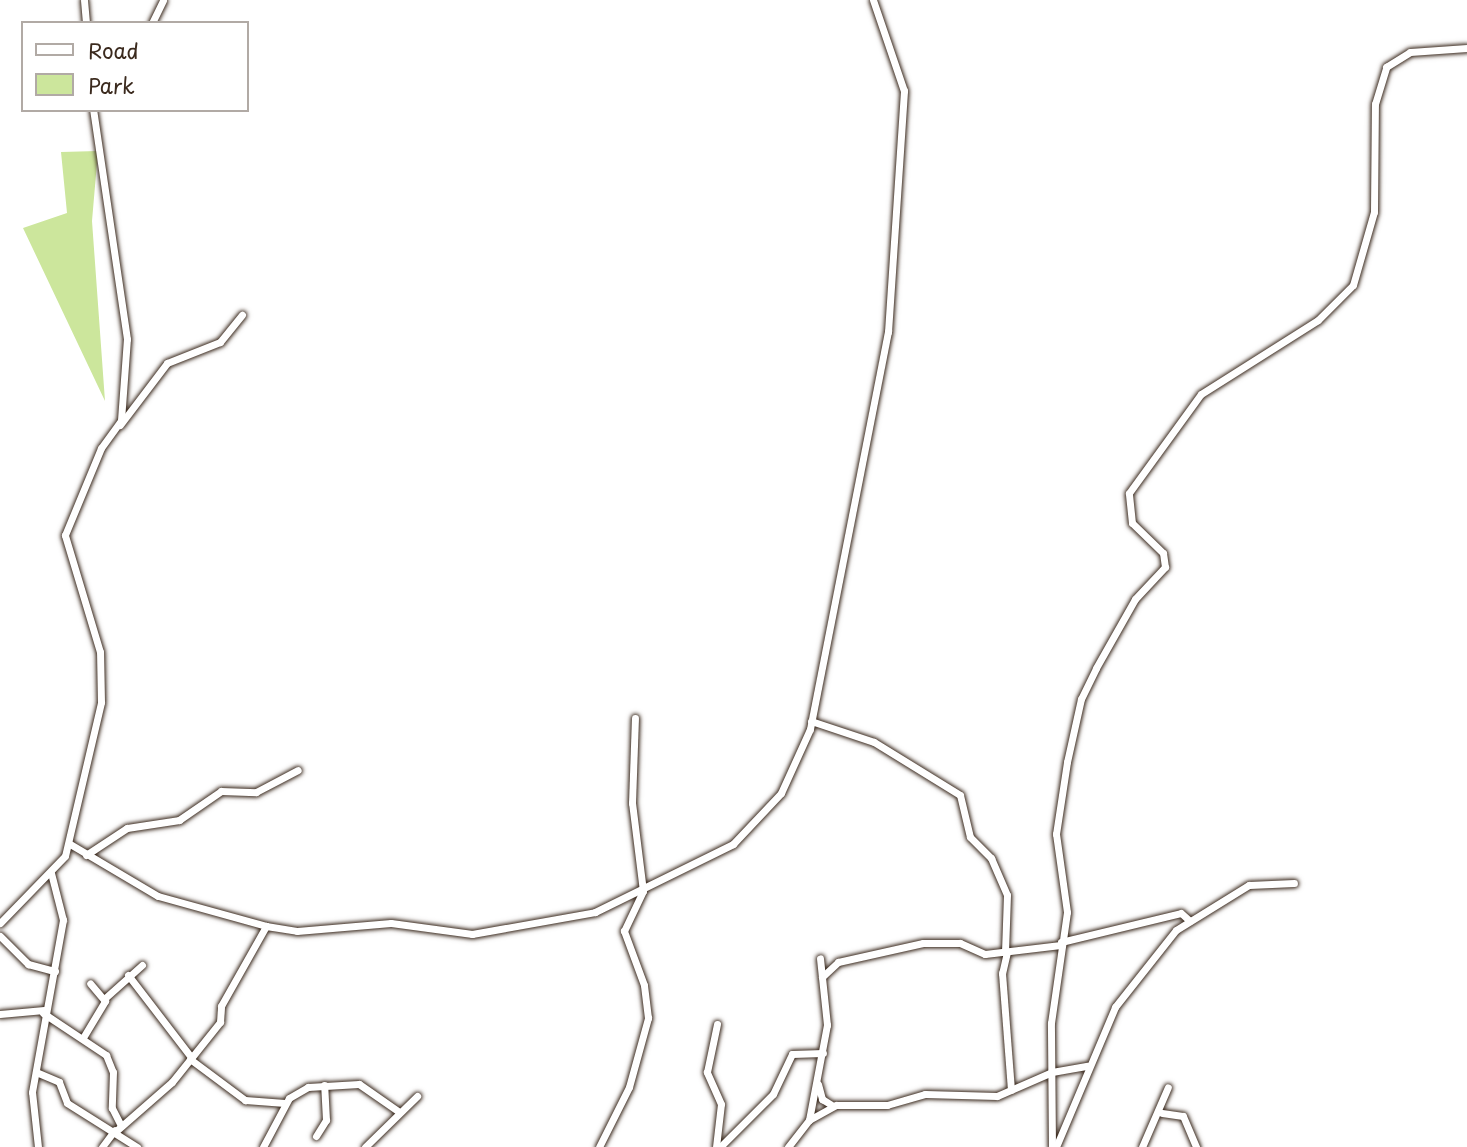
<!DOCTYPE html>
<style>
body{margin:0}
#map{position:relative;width:1467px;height:1147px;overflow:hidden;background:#fff;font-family:"Playpen Sans",sans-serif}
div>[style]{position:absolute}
.green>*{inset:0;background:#cce69c}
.roads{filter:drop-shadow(0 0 2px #3b2a1e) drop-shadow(0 0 2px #3b2a1e)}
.street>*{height:7px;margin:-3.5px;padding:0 3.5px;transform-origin:3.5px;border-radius:3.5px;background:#fff}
span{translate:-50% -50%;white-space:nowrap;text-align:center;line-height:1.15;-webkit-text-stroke:6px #fff;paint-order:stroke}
.legend{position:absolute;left:21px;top:21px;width:228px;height:91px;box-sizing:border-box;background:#fff;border:2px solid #b1aaa5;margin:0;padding:9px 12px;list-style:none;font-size:21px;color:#3b2a1e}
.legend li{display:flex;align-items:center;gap:14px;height:35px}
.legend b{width:35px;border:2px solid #b1aaa5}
</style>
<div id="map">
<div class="green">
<i style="clip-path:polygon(98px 151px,92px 221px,105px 401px,23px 228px,67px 213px,61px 152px)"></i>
</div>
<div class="roads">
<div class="street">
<i style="left:84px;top:0;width:23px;rotate:85deg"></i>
<i style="left:152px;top:23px;width:25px;rotate:-64deg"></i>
<i style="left:120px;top:425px;width:78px;rotate:-52.8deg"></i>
<i style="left:167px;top:363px;width:57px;rotate:-21.6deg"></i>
<i style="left:220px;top:342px;width:35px;rotate:-51deg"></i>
<i style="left:811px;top:721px;width:66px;rotate:18.4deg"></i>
<i style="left:874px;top:742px;width:101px;rotate:31.6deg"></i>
<i style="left:960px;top:795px;width:43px;rotate:76.6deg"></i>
<i style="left:970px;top:837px;width:30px;rotate:45deg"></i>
<i style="left:991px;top:858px;width:40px;rotate:66.6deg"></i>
<i style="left:1007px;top:895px;width:57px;rotate:92deg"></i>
<i style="left:70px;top:844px;width:102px;rotate:30.6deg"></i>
<i style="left:158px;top:896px;width:112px;rotate:15.5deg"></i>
<i style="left:266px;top:926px;width:31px;rotate:9deg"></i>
<i style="left:297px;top:931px;width:94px;rotate:-4.9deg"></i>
<i style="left:391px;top:923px;width:82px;rotate:7.7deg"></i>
<i style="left:472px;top:934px;width:125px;rotate:-10.1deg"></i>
<i style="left:595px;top:912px;width:154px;rotate:-26.2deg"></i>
<i style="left:733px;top:844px;width:70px;rotate:-46.7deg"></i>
<i style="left:781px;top:793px;width:70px;rotate:-65.6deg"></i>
<i style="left:810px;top:729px;width:405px;rotate:-78.9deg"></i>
<i style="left:888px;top:332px;width:242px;rotate:-86.2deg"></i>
<i style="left:904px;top:91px;width:96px;rotate:-108.8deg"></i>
<i style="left:86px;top:855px;width:49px;rotate:-33.4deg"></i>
<i style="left:127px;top:828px;width:53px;rotate:-8.7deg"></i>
<i style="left:179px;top:820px;width:51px;rotate:-34.6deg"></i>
<i style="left:221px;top:791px;width:35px;rotate:2deg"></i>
<i style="left:256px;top:792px;width:47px;rotate:-27.6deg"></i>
<i style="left:0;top:923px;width:93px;rotate:-45.9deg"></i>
<i style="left:65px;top:856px;width:158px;rotate:-76.8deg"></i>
<i style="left:101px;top:702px;width:50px;rotate:-91.1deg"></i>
<i style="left:100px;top:652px;width:122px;rotate:-106.7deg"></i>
<i style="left:65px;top:535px;width:94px;rotate:-67.5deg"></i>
<i style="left:101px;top:448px;width:34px;rotate:-54deg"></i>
<i style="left:121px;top:420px;width:81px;rotate:-85.8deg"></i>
<i style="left:127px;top:339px;width:232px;rotate:-98.4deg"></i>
<i style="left:0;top:936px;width:40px;rotate:45deg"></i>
<i style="left:28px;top:964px;width:28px;rotate:15deg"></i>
<i style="left:1061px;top:942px;width:123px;rotate:-13.6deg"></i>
<i style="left:1181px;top:913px;width:12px;rotate:42deg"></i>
<i style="left:1007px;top:952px;width:22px;rotate:103deg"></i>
<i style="left:1002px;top:973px;width:117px;rotate:85.6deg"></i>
<i style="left:128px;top:975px;width:103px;rotate:52.5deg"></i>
<i style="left:822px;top:977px;width:22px;rotate:-43deg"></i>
<i style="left:838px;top:962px;width:87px;rotate:-12.6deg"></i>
<i style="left:923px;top:943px;width:37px"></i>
<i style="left:960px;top:943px;width:27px;rotate:24deg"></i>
<i style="left:985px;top:954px;width:76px;rotate:-6.8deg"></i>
<i style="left:104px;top:999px;width:51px;rotate:-41.8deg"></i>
<i style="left:43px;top:1013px;width:76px;rotate:33.7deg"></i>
<i style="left:106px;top:1055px;width:18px;rotate:68deg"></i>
<i style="left:113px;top:1072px;width:36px;rotate:92deg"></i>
<i style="left:112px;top:1108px;width:20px;rotate:63deg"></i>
<i style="left:0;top:1014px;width:44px;rotate:-5.2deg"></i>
<i style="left:84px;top:1036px;width:41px;rotate:-59deg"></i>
<i style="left:105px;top:1001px;width:23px;rotate:-130deg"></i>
<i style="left:190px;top:1059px;width:69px;rotate:36.7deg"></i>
<i style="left:245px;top:1100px;width:40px;rotate:4.3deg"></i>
<i style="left:36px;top:1072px;width:25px;rotate:23deg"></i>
<i style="left:59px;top:1082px;width:22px;rotate:69deg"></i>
<i style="left:67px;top:1103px;width:83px;rotate:32.2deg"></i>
<i style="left:818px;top:1084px;width:16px;rotate:75deg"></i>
<i style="left:822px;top:1099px;width:13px;rotate:32deg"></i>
<i style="left:1162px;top:1113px;width:21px;rotate:8deg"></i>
<i style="left:1183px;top:1116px;width:34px;rotate:67deg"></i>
<i style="left:809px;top:1120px;width:97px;rotate:-79.3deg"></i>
<i style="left:827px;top:1025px;width:67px;rotate:-96deg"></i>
<i style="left:116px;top:1131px;width:74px;rotate:-41.2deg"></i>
<i style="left:172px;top:1082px;width:77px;rotate:-51.3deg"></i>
<i style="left:220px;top:1022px;width:16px;rotate:-86deg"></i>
<i style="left:221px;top:1006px;width:92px;rotate:-60.6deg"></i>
<i style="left:316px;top:1136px;width:19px;rotate:-58deg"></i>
<i style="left:326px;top:1120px;width:35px;rotate:-93deg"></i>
<i style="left:38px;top:1147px;width:55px;rotate:-96.2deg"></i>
<i style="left:32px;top:1092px;width:175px;rotate:-79.8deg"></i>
<i style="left:63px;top:920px;width:49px;rotate:-104.3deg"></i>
<i style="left:102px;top:1147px;width:21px;rotate:-53deg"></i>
<i style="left:263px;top:1147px;width:55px;rotate:-62deg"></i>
<i style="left:289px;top:1098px;width:22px;rotate:-30deg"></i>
<i style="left:308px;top:1087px;width:51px;rotate:-3.4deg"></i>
<i style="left:359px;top:1084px;width:47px;rotate:34.7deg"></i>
<i style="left:365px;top:1147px;width:73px;rotate:-44.4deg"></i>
<i style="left:599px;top:1147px;width:67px;rotate:-63.4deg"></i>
<i style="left:629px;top:1087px;width:72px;rotate:-74.6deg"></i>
<i style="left:648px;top:1018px;width:33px;rotate:-97deg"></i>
<i style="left:644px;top:985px;width:58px;rotate:-110.3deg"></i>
<i style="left:624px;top:931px;width:44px;rotate:-64.6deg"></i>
<i style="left:643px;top:891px;width:89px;rotate:-97.1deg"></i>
<i style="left:632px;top:803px;width:85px;rotate:-88deg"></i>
<i style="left:716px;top:1147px;width:43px;rotate:-83.4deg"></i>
<i style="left:721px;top:1104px;width:35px;rotate:-114deg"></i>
<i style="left:707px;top:1072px;width:49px;rotate:-78.2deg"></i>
<i style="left:720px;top:1147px;width:75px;rotate:-45deg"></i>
<i style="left:773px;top:1094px;width:44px;rotate:-64.6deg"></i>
<i style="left:792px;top:1054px;width:31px;rotate:-2deg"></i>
<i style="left:788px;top:1147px;width:34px;rotate:-52deg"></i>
<i style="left:809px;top:1120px;width:31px;rotate:-29deg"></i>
<i style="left:836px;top:1105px;width:51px"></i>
<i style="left:887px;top:1105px;width:40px;rotate:-16deg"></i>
<i style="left:925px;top:1094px;width:72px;rotate:1.6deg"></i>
<i style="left:997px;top:1096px;width:60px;rotate:-23.6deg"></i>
<i style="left:1052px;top:1072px;width:36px;rotate:-10deg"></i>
<i style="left:1052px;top:1147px;width:124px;rotate:-90.5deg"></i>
<i style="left:1051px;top:1023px;width:112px;rotate:-81.8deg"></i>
<i style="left:1067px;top:912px;width:79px;rotate:-98deg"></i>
<i style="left:1056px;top:834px;width:73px;rotate:-81.3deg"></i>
<i style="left:1067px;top:762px;width:65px;rotate:-77.5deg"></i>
<i style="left:1081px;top:699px;width:34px;rotate:-64deg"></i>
<i style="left:1096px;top:668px;width:79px;rotate:-60.5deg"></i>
<i style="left:1135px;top:599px;width:44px;rotate:-46.8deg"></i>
<i style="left:1165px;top:567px;width:14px;rotate:-98deg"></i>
<i style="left:1163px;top:553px;width:43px;rotate:-135.9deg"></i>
<i style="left:1132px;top:523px;width:30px;rotate:-96deg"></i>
<i style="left:1129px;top:493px;width:122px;rotate:-54deg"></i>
<i style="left:1201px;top:394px;width:138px;rotate:-32.3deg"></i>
<i style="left:1318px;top:320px;width:49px;rotate:-45deg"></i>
<i style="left:1353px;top:285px;width:76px;rotate:-74deg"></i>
<i style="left:1374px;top:212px;width:108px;rotate:-89.5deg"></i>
<i style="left:1375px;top:104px;width:39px;rotate:-73deg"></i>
<i style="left:1386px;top:67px;width:28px;rotate:-32deg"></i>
<i style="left:1410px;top:52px;width:57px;rotate:-4deg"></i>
<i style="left:1056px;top:1147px;width:152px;rotate:-67.1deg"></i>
<i style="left:1115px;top:1007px;width:98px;rotate:-51.6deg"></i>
<i style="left:1176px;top:930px;width:86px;rotate:-31.7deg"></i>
<i style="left:1249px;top:885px;width:45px;rotate:-2.5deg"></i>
<i style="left:1142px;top:1147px;width:65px;rotate:-66.6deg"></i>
</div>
</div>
<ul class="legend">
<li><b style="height:9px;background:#fff"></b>Road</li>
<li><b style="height:19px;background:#cce69c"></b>Park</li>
</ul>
</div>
